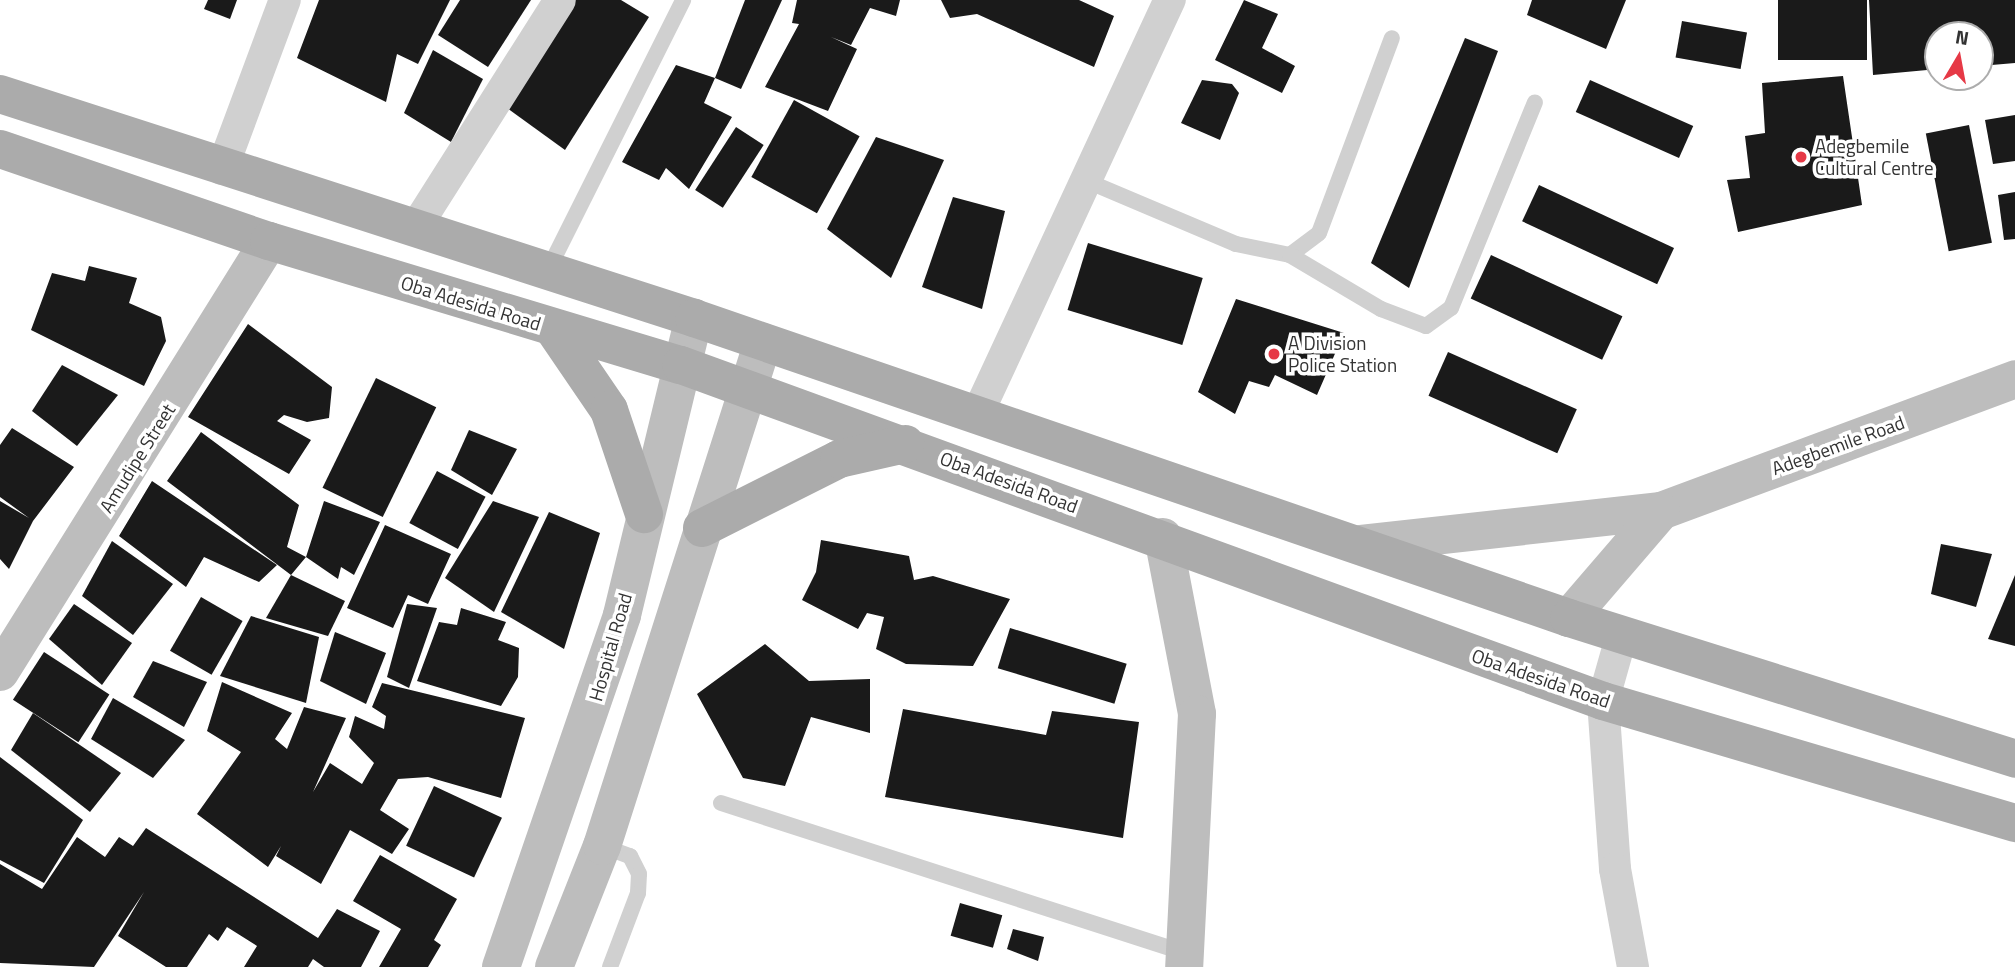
<!DOCTYPE html>
<style>
body{margin:0}
#map{position:relative;width:2015px;height:967px;overflow:hidden;background:#fff;font-family:"Titillium Web",sans-serif}
div>[style]{position:absolute}
.building>*{inset:0;background:#1a1a1a;transform-origin:0 0}
.lane>*{height:16px;margin:-8px;padding:0 8px;transform-origin:8px;border-radius:8px;background:#d0d0d0}
.street>*{height:32px;margin:-16px;padding:0 16px;transform-origin:16px;border-radius:16px;background:#d0d0d0}
.secondary>*{height:38px;margin:-19px;padding:0 19px;transform-origin:19px;border-radius:19px;background:#bdbdbd}
.primary>*{height:38px;margin:-19px;padding:0 19px;transform-origin:19px;border-radius:19px;background:#ababab}
.dots>*{width:19px;height:19px;translate:-50% -50%;box-sizing:border-box;border:4px solid #fff;border-radius:50%}
span{translate:-50% -50%;white-space:nowrap;text-align:center;line-height:1.15;-webkit-text-stroke:7px #fff;paint-order:stroke}
.poi-label{font-size:19px;color:#333}
.left{translate:0 -50%;text-align:left}
.street-label{font-size:19px;color:#333}
.north{position:absolute;left:1924px;top:21px;width:70px;height:70px;box-sizing:border-box;background:#fff;border:2px solid #adadad;border-radius:50%;rotate:10deg;font-size:19px;font-weight:700;line-height:28px;text-align:center;color:#333}
.north::after{content:'';display:block;margin:auto;width:24px;height:32px;background:#e63946;clip-path:polygon(50% 0,100% 100%,50% 72%,0 100%)}
</style>
<div id="map">
<div class="building">
<i style="clip-path:polygon(208px 0,237px 0,230px 19px,204px 9px)"></i>
<i style="clip-path:polygon(319px 0,450px 0,418px 64px,397px 54px,386px 102px,297px 58px)"></i>
<i style="clip-path:polygon(460px 0,531px 0,488px 67px,438px 35px)"></i>
<i style="clip-path:polygon(571px 0,621px 0,649px 17px,565px 150px,503px 105px)"></i>
<i style="clip-path:polygon(745px 0,782px 0,741px 89px,715px 78px)"></i>
<i style="clip-path:polygon(797px 0,900px 0,896px 16px,870px 8px,851px 45px,831px 37px,857px 49px,828px 111px,765px 87px,799px 24px,792px 23px)"></i>
<i style="clip-path:polygon(941px 0,1079px 0,1114px 16px,1094px 67px,977px 14px,950px 18px)"></i>
<i style="clip-path:polygon(1244px 0,1278px 14px,1262px 48px,1295px 66px,1282px 93px,1215px 60px)"></i>
<i style="clip-path:polygon(1532px 0,1626px 0,1606px 49px,1527px 15px)"></i>
<i style="left:1778px;top:0;width:89px;height:60px"></i>
<i style="clip-path:polygon(1869px 0,2015px 0,2015px 63px,1980px 66px,1980px 35px,1938px 35px,1938px 69px,1873px 75px)"></i>
<i style="left:1682px;top:21px;width:66px;height:37px;rotate:10deg"></i>
<i style="clip-path:polygon(1465px 38px,1498px 51px,1409px 288px,1371px 263px)"></i>
<i style="clip-path:polygon(433px 50px,483px 79px,451px 142px,404px 113px)"></i>
<i style="clip-path:polygon(676px 65px,715px 78px,704px 103px,732px 117px,689px 189px,666px 168px,659px 180px,622px 162px)"></i>
<i style="clip-path:polygon(1843px 76px,1862px 205px,1738px 232px,1727px 180px,1750px 178px,1745px 136px,1765px 133px,1762px 83px)"></i>
<i style="clip-path:polygon(1202px 80px,1232px 84px,1239px 93px,1220px 140px,1181px 123px)"></i>
<i style="left:1590px;top:80px;width:113px;height:35px;rotate:24deg"></i>
<i style="left:794px;top:100px;width:75px;height:88px;rotate:29deg"></i>
<i style="clip-path:polygon(2015px 115px,2015px 161px,1993px 164px,1985px 120px)"></i>
<i style="left:1969px;top:125px;width:120px;height:44px;rotate:79deg"></i>
<i style="left:736px;top:127px;width:33px;height:75px;rotate:33deg"></i>
<i style="clip-path:polygon(876px 137px,944px 160px,891px 278px,827px 229px)"></i>
<i style="left:1539px;top:185px;width:149px;height:40px;rotate:25deg"></i>
<i style="clip-path:polygon(2015px 192px,2015px 239px,2004px 240px,1998px 195px)"></i>
<i style="clip-path:polygon(953px 197px,1005px 211px,982px 309px,922px 287px)"></i>
<i style="left:1088px;top:243px;width:120px;height:70px;rotate:17deg"></i>
<i style="left:1491px;top:255px;width:145px;height:48px;rotate:25deg"></i>
<i style="clip-path:polygon(89px 266px,137px 278px,129px 303px,161px 317px,166px 341px,144px 386px,31px 330px,52px 273px,85px 281px)"></i>
<i style="clip-path:polygon(1236px 299px,1344px 333px,1317px 395px,1275px 375px,1269px 387px,1249px 381px,1235px 414px,1198px 392px)"></i>
<i style="clip-path:polygon(248px 324px,332px 387px,329px 418px,307px 422px,284px 415px,277px 421px,311px 440px,289px 474px,188px 417px)"></i>
<i style="left:1448px;top:352px;width:141px;height:48px;rotate:24deg"></i>
<i style="clip-path:polygon(62px 365px,118px 395px,77px 446px,32px 411px)"></i>
<i style="left:376px;top:378px;width:67px;height:122px;rotate:26deg"></i>
<i style="clip-path:polygon(12px 428px,74px 467px,33px 521px,9px 569px,0 559px,0 501px,29px 518px,0 497px,0 445px)"></i>
<i style="clip-path:polygon(469px 430px,517px 449px,492px 495px,451px 470px)"></i>
<i style="clip-path:polygon(201px 432px,299px 505px,287px 547px,306px 557px,291px 575px,167px 481px)"></i>
<i style="left:437px;top:471px;width:55px;height:59px;rotate:28deg"></i>
<i style="clip-path:polygon(152px 481px,277px 565px,259px 582px,204px 557px,186px 587px,119px 536px)"></i>
<i style="clip-path:polygon(324px 501px,380px 522px,354px 575px,341px 567px,338px 579px,306px 557px)"></i>
<i style="clip-path:polygon(493px 501px,539px 517px,494px 612px,445px 578px)"></i>
<i style="clip-path:polygon(549px 512px,600px 533px,564px 649px,501px 612px)"></i>
<i style="clip-path:polygon(385px 525px,451px 554px,428px 604px,408px 595px,393px 628px,347px 608px)"></i>
<i style="clip-path:polygon(821px 540px,909px 556px,914px 580px,933px 576px,1010px 599px,973px 666px,906px 664px,876px 649px,884px 617px,867px 613px,858px 629px,802px 600px,816px 572px)"></i>
<i style="clip-path:polygon(112px 541px,173px 584px,133px 635px,82px 596px)"></i>
<i style="clip-path:polygon(1941px 544px,1992px 554px,1976px 607px,1931px 594px)"></i>
<i style="clip-path:polygon(291px 575px,345px 601px,328px 636px,266px 618px)"></i>
<i style="clip-path:polygon(2015px 575px,2015px 646px,1988px 639px)"></i>
<i style="left:201px;top:597px;width:48px;height:62px;rotate:30deg"></i>
<i style="clip-path:polygon(74px 604px,132px 643px,102px 685px,49px 639px)"></i>
<i style="clip-path:polygon(407px 604px,437px 608px,409px 688px,387px 677px)"></i>
<i style="clip-path:polygon(461px 608px,506px 622px,498px 640px,519px 648px,518px 677px,501px 706px,417px 681px,439px 622px,457px 625px)"></i>
<i style="clip-path:polygon(251px 616px,319px 637px,306px 703px,220px 676px)"></i>
<i style="left:1010px;top:628px;width:122px;height:42px;rotate:17deg"></i>
<i style="clip-path:polygon(335px 632px,386px 653px,366px 704px,320px 681px)"></i>
<i style="clip-path:polygon(765px 644px,809px 681px,870px 679px,870px 733px,811px 717px,785px 786px,743px 778px,697px 694px)"></i>
<i style="left:44px;top:652px;width:78px;height:57px;rotate:33deg"></i>
<i style="clip-path:polygon(153px 661px,207px 682px,184px 727px,133px 697px)"></i>
<i style="clip-path:polygon(222px 682px,292px 713px,275px 739px,287px 749px,304px 707px,346px 718px,313px 792px,330px 763px,362px 784px,374px 763px,349px 737px,355px 716px,384px 729px,386px 716px,372px 707px,382px 683px,525px 718px,501px 798px,428px 777px,398px 779px,380px 810px,409px 829px,392px 854px,350px 830px,321px 884px,276px 856px,281px 846px,268px 867px,197px 814px,241px 752px,207px 731px)"></i>
<i style="clip-path:polygon(113px 698px,185px 740px,153px 778px,91px 739px)"></i>
<i style="clip-path:polygon(903px 709px,1046px 735px,1052px 711px,1139px 722px,1123px 838px,885px 797px)"></i>
<i style="clip-path:polygon(33px 713px,121px 773px,90px 812px,11px 750px)"></i>
<i style="clip-path:polygon(0 757px,83px 820px,44px 883px,0 860px)"></i>
<i style="left:434px;top:786px;width:75px;height:66px;rotate:25deg"></i>
<i style="clip-path:polygon(146px 828px,318px 938px,337px 909px,380px 931px,361px 967px,324px 967px,313px 959px,308px 967px,244px 967px,257px 946px,227px 927px,218px 941px,209px 934px,187px 967px,166px 967px,118px 936px,144px 892px,94px 967px,0 963px,0 864px,42px 889px,77px 837px,105px 857px,119px 837px,133px 846px)"></i>
<i style="clip-path:polygon(380px 855px,457px 899px,434px 940px,441px 945px,428px 967px,379px 967px,401px 929px,353px 901px)"></i>
<i style="left:960px;top:903px;width:44px;height:34px;rotate:16deg"></i>
<i style="clip-path:polygon(1013px 929px,1044px 937px,1038px 961px,1007px 949px)"></i>
</div>
<div class="lane">
<i style="left:1087px;top:181px;width:162px;rotate:22.9deg"></i>
<i style="left:1236px;top:244px;width:55px;rotate:11.5deg"></i>
<i style="left:1290px;top:255px;width:36px;rotate:-37deg"></i>
<i style="left:1319px;top:233px;width:208px;rotate:-69.5deg"></i>
<i style="left:1290px;top:255px;width:106px;rotate:30.7deg"></i>
<i style="left:1381px;top:309px;width:48px;rotate:20.7deg"></i>
<i style="left:1426px;top:326px;width:31px;rotate:-36deg"></i>
<i style="left:1451px;top:308px;width:222px;rotate:-67.8deg"></i>
<i style="left:547px;top:272px;width:304px;rotate:-63.4deg"></i>
<i style="left:721px;top:803px;width:485px;rotate:17.9deg"></i>
<i style="left:602px;top:846px;width:30px;rotate:20deg"></i>
<i style="left:630px;top:856px;width:20px;rotate:63deg"></i>
<i style="left:639px;top:874px;width:19px;rotate:93deg"></i>
<i style="left:638px;top:893px;width:79px;rotate:110.7deg"></i>
</div>
<div class="street">
<i style="left:222px;top:169px;width:180px;rotate:-69.6deg"></i>
<i style="left:414px;top:230px;width:272px;rotate:-57.6deg"></i>
<i style="left:977px;top:415px;width:458px;rotate:-65.1deg"></i>
<i style="left:1622px;top:634px;width:70px;rotate:105.8deg"></i>
<i style="left:1603px;top:701px;width:168px;rotate:85.9deg"></i>
<i style="left:1615px;top:869px;width:100px;rotate:79.6deg"></i>
</div>
<div class="secondary">
<i style="left:1163px;top:537px;width:180px;rotate:79.1deg"></i>
<i style="left:1197px;top:714px;width:253px;rotate:92.9deg"></i>
<i style="left:1361px;top:544px;width:302px;rotate:-6.3deg"></i>
<i style="left:1661px;top:511px;width:378px;rotate:-20.4deg"></i>
<i style="left:1569px;top:618px;width:141px;rotate:-49.3deg"></i>
<i style="left:0;top:672px;width:508px;rotate:-58.03deg"></i>
<i style="left:501px;top:967px;width:372px;rotate:-71deg"></i>
<i style="left:622px;top:615px;width:306px;rotate:-76.4deg"></i>
<i style="left:554px;top:967px;width:130px;rotate:-68.4deg"></i>
<i style="left:602px;top:846px;width:529px;rotate:-72.28deg"></i>
</div>
<div class="primary">
<i style="left:0;top:94px;width:729px;rotate:17.89deg"></i>
<i style="left:694px;top:318px;width:925px;rotate:18.92deg"></i>
<i style="left:1569px;top:618px;width:468px;rotate:17.5deg"></i>
<i style="left:0;top:149px;width:284px;rotate:18.9deg"></i>
<i style="left:269px;top:241px;width:430px;rotate:16.8deg"></i>
<i style="left:681px;top:365px;width:981px;rotate:20.02deg"></i>
<i style="left:1603px;top:701px;width:430px;rotate:16.5deg"></i>
<i style="left:553px;top:328px;width:99px;rotate:55.7deg"></i>
<i style="left:609px;top:410px;width:110px;rotate:71.4deg"></i>
<i style="left:702px;top:528px;width:153px;rotate:-26.7deg"></i>
<i style="left:839px;top:459px;width:68px;rotate:-12.8deg"></i>
</div>
<div class="dots">
<i style="left:1801px;top:157px;background:#e63946"></i>
<i style="left:1274px;top:354px;background:#e63946"></i>
</div>
<div class="poi-label">
<span class="left" style="left:1815px;top:157px">Adegbemile<br>Cultural Centre</span>
<span class="left" style="left:1288px;top:354px">A Division<br>Police Station</span>
</div>
<div class="street-label">
<span style="left:471px;top:303px;rotate:17deg">Oba Adesida Road</span>
<span style="left:1838px;top:445px;rotate:-20deg">Adegbemile Road</span>
<span style="left:137px;top:458px;rotate:-58deg">Amudipe Street</span>
<span style="left:1009px;top:482px;rotate:20deg">Oba Adesida Road</span>
<span style="left:610px;top:647px;rotate:-74deg">Hospital Road</span>
<span style="left:1541px;top:678px;rotate:19deg">Oba Adesida Road</span>
</div>
<div class="north">N</div>
</div>
